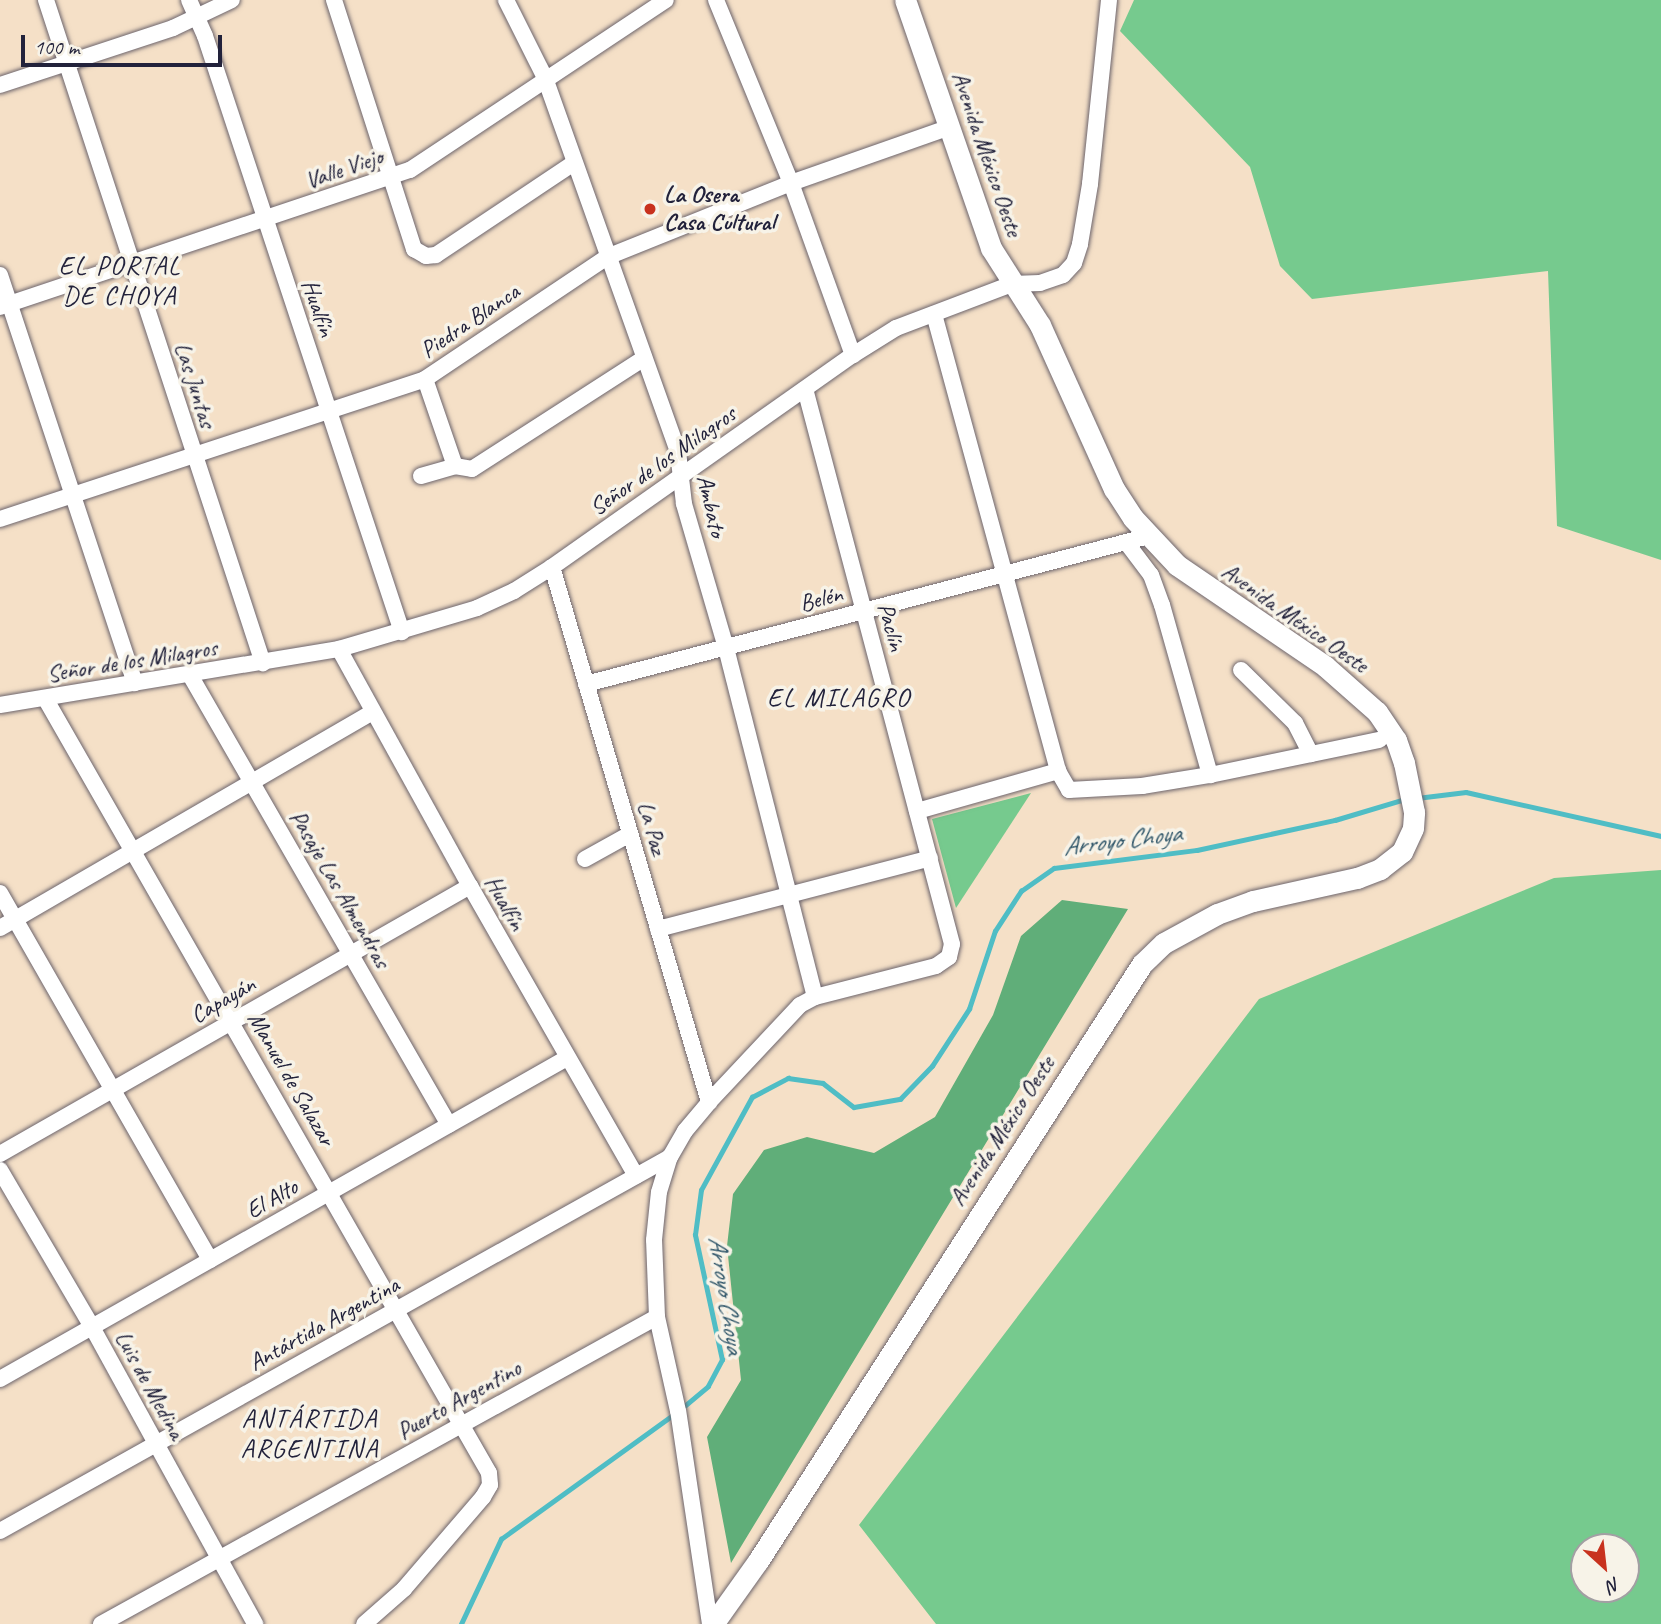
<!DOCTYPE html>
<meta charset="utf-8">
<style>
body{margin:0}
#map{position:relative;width:1661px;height:1624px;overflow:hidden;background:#f5e0c7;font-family:Caveat,sans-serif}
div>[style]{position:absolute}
.green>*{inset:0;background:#76ca8e}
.forest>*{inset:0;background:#60ae79}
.stream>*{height:4.5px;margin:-2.25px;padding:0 2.25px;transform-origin:2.25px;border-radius:2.25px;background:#4fbdc5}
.roads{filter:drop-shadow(0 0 2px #6c646c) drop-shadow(0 0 2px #6c646c)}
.minor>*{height:16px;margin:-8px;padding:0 8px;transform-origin:8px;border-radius:8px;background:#fff}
.major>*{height:21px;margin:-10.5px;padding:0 10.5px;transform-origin:10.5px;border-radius:10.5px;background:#fff}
.dots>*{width:19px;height:19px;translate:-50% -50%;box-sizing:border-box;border:4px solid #f7f3e8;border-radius:50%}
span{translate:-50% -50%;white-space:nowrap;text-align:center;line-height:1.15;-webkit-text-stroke:7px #f7f3e8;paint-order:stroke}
.street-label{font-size:24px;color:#22223b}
.poi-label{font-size:24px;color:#22223b;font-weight:700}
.left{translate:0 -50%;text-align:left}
.neighbourhood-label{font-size:26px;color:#22223b;letter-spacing:2px}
.water-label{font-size:26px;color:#32586b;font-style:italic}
.north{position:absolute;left:1570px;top:1533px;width:70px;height:70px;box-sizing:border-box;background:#f7f3e8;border:2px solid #a29fa3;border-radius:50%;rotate:153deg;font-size:19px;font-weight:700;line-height:28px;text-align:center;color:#22223b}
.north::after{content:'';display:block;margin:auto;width:24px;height:32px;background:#c8321e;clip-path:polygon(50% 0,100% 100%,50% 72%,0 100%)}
.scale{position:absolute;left:21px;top:35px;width:201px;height:32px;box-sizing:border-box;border:4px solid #22223b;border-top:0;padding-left:9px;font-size:21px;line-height:24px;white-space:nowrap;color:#22223b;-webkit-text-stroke:5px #f7f3e8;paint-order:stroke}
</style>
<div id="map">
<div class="green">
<i style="clip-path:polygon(1134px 0,1661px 0,1661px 560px,1557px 526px,1548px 271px,1312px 299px,1280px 266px,1250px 167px,1120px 31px)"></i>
<i style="clip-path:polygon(1031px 793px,956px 908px,932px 819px)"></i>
<i style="clip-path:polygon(evenodd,1661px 870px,1661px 1624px,936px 1624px,859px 1525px,1259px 999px,1554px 878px,1661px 870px,1584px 1547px,1626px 1547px,1626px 1589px,1584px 1589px,1584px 1547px)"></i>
</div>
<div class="forest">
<i style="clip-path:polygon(1062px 900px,1128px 909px,731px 1563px,707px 1437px,741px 1380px,727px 1246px,733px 1194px,764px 1150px,807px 1137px,874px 1153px,935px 1117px,993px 1015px,1021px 936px)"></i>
</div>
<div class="stream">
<i style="left:1417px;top:798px;width:49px;rotate:-7deg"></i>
<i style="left:1466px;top:792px;width:200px;rotate:12.7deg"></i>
<i style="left:681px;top:1409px;width:35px;rotate:-40deg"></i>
<i style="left:708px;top:1386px;width:30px;rotate:-62deg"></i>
<i style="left:722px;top:1360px;width:128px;rotate:-102.2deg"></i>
<i style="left:695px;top:1235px;width:45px;rotate:-82.4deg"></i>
<i style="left:701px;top:1190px;width:106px;rotate:-61.3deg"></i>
<i style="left:752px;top:1097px;width:41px;rotate:-27.8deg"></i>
<i style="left:788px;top:1078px;width:35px;rotate:8deg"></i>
<i style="left:823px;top:1083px;width:39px;rotate:38deg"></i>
<i style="left:854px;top:1107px;width:47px;rotate:-9.9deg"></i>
<i style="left:900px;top:1099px;width:46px;rotate:-45.9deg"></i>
<i style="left:932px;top:1066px;width:68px;rotate:-57deg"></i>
<i style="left:969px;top:1009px;width:82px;rotate:-71.6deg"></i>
<i style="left:995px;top:931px;width:48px;rotate:-57deg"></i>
<i style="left:1021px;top:891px;width:40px;rotate:-34.9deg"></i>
<i style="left:1054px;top:868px;width:144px;rotate:-7.2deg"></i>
<i style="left:1197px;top:850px;width:141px;rotate:-12.3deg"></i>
<i style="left:1335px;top:820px;width:73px;rotate:-16.7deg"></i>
<i style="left:461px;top:1624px;width:94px;rotate:-64.8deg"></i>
<i style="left:501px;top:1539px;width:213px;rotate:-35.8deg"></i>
</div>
<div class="roads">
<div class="minor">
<i style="left:46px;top:0;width:698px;rotate:71.88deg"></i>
<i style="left:189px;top:0;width:39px;rotate:66deg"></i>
<i style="left:205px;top:36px;width:628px;rotate:71.71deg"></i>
<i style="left:334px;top:0;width:262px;rotate:72.2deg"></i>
<i style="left:414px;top:249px;width:14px;rotate:30deg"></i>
<i style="left:426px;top:256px;width:10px;rotate:-6deg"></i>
<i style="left:436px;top:255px;width:166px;rotate:-33.7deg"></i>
<i style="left:506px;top:0;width:87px;rotate:63.4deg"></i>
<i style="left:545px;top:78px;width:397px;rotate:70.4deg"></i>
<i style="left:678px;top:452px;width:52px;rotate:83.4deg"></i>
<i style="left:684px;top:504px;width:150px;rotate:73.7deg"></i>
<i style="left:726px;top:648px;width:360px;rotate:75.7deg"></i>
<i style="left:716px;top:0;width:198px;rotate:67.7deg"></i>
<i style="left:791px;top:183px;width:183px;rotate:70.2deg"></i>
<i style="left:0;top:85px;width:182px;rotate:-18.2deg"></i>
<i style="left:173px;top:28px;width:65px;rotate:-25.4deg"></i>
<i style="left:0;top:275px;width:430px;rotate:71.7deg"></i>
<i style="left:0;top:307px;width:432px;rotate:-18.5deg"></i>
<i style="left:410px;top:170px;width:307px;rotate:-33.6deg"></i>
<i style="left:934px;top:314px;width:474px;rotate:74.8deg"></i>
<i style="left:1058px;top:771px;width:22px;rotate:60deg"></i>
<i style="left:1069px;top:790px;width:73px;rotate:-3.1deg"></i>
<i style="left:1142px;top:786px;width:69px;rotate:-9.2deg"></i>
<i style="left:1210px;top:775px;width:173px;rotate:-11.7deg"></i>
<i style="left:425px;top:379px;width:92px;rotate:71deg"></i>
<i style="left:421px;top:476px;width:35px;rotate:-16deg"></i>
<i style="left:455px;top:466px;width:17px;rotate:10deg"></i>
<i style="left:472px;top:469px;width:205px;rotate:-32.8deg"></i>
<i style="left:0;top:519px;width:447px;rotate:-18.2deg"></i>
<i style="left:425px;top:379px;width:219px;rotate:-33.8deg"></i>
<i style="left:607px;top:257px;width:198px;rotate:-21.9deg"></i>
<i style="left:791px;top:183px;width:169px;rotate:-19.4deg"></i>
<i style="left:1126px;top:542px;width:41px;rotate:52.9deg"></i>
<i style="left:1151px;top:575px;width:32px;rotate:70deg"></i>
<i style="left:1162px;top:605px;width:177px;rotate:74.2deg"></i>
<i style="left:552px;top:567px;width:558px;rotate:73.65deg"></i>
<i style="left:339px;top:649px;width:271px;rotate:61.1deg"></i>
<i style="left:470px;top:886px;width:334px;rotate:60.2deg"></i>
<i style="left:1241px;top:670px;width:76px;rotate:44.5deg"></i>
<i style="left:1295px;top:723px;width:35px;rotate:63deg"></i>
<i style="left:190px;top:675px;width:519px;rotate:60.08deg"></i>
<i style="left:586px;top:684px;width:582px;rotate:-14.73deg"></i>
<i style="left:45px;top:698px;width:893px;rotate:60.19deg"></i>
<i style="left:489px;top:1473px;width:12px;rotate:85deg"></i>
<i style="left:490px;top:1485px;width:14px;rotate:120deg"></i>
<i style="left:483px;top:1497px;width:121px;rotate:130.7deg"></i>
<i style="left:404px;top:1589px;width:53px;rotate:138.8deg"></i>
<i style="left:0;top:705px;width:344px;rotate:-9.4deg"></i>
<i style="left:339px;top:649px;width:144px;rotate:-16.5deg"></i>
<i style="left:477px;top:608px;width:41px;rotate:-24.7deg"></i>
<i style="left:514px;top:591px;width:45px;rotate:-32.3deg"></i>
<i style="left:552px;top:567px;width:368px;rotate:-35.2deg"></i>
<i style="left:853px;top:355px;width:51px;rotate:-32.1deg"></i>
<i style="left:896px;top:328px;width:124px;rotate:-20.8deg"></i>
<i style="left:1012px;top:284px;width:28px;rotate:-2deg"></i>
<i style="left:1040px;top:283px;width:24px;rotate:-19deg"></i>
<i style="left:1063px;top:275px;width:16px;rotate:-47deg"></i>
<i style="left:1074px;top:263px;width:20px;rotate:-72deg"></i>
<i style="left:1080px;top:244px;width:61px;rotate:-80.5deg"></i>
<i style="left:1090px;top:184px;width:185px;rotate:-84.1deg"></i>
<i style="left:917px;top:811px;width:147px;rotate:-15.8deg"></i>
<i style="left:585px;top:859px;width:51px;rotate:-29.1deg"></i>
<i style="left:0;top:893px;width:423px;rotate:60.2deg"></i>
<i style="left:0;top:928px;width:431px;rotate:-30.1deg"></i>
<i style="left:658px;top:929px;width:281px;rotate:-14.6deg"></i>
<i style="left:0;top:1154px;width:541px;rotate:-29.69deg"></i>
<i style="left:0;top:1170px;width:182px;rotate:59.6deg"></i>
<i style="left:92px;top:1327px;width:339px;rotate:61.2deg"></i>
<i style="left:0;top:1379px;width:652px;rotate:-29.52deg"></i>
<i style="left:0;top:1531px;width:767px;rotate:-29.17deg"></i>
<i style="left:101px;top:1624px;width:635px;rotate:-28.91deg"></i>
<i style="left:710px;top:1624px;width:215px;rotate:-98.5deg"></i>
<i style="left:678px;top:1411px;width:96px;rotate:-102.6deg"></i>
<i style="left:657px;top:1317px;width:77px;rotate:-92.2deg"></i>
<i style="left:654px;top:1240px;width:48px;rotate:-84.1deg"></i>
<i style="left:659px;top:1192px;width:37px;rotate:-73deg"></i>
<i style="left:670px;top:1157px;width:30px;rotate:-60deg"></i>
<i style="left:685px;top:1131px;width:38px;rotate:-50deg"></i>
<i style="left:709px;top:1102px;width:133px;rotate:-46.8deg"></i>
<i style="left:800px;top:1005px;width:17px;rotate:-28deg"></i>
<i style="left:815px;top:997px;width:125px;rotate:-14.4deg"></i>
<i style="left:936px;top:966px;width:16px;rotate:-35deg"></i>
<i style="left:949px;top:957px;width:13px;rotate:-77deg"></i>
<i style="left:952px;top:944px;width:574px;rotate:-104.83deg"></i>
</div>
<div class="major">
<i style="left:713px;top:1624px;width:77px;rotate:-54.5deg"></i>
<i style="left:758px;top:1561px;width:710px;rotate:-57.25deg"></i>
<i style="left:1142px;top:964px;width:30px;rotate:-44deg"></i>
<i style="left:1164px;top:943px;width:60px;rotate:-28.7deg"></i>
<i style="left:1217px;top:914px;width:38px;rotate:-20deg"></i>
<i style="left:1253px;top:901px;width:107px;rotate:-12.5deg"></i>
<i style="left:1357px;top:878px;width:25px;rotate:-21deg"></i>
<i style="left:1380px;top:869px;width:28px;rotate:-38deg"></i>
<i style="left:1402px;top:852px;width:26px;rotate:-65deg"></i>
<i style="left:1413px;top:828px;width:16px;rotate:-86deg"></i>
<i style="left:1414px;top:812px;width:50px;rotate:-101.5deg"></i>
<i style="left:1404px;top:763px;width:24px;rotate:-109deg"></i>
<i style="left:1396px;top:740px;width:34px;rotate:-124deg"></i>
<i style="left:1377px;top:712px;width:69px;rotate:-138.5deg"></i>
<i style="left:1325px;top:666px;width:179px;rotate:-145.7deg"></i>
<i style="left:1177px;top:565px;width:64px;rotate:-133.1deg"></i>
<i style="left:1133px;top:518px;width:35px;rotate:-123deg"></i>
<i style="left:1114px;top:489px;width:180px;rotate:-114.3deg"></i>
<i style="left:1040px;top:325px;width:91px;rotate:-122.5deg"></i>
<i style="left:991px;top:248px;width:262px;rotate:-109.1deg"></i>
</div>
</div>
<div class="dots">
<i style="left:650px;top:209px;background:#c8321e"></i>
</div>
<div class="street-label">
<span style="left:987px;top:154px;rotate:71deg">Avenida México Oeste</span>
<span style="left:344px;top:169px;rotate:-19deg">Valle Viejo</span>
<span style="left:318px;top:308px;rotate:71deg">Hualfín</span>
<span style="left:470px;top:321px;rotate:-34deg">Piedra Blanca</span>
<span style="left:195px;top:385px;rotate:72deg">Las Juntas</span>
<span style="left:663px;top:461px;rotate:-35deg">Señor de los Milagros</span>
<span style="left:711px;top:506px;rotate:77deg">Ambato</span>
<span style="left:821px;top:599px;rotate:-15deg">Belén</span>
<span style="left:1295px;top:618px;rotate:35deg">Avenida México Oeste</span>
<span style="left:891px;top:627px;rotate:75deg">Paclín</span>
<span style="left:132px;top:661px;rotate:-9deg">Señor de los Milagros</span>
<span style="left:652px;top:828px;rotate:74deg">La Paz</span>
<span style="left:340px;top:889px;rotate:60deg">Pasaje Las Almendras</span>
<span style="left:505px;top:903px;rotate:61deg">Hualfín</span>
<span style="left:223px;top:1000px;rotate:-30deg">Capayán</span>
<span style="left:291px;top:1079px;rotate:60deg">Manuel de Salazar</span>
<span style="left:1002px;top:1131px;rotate:-57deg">Avenida México Oeste</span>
<span style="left:272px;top:1199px;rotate:-30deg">El Alto</span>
<span style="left:324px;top:1324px;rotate:-29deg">Antártida Argentina</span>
<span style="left:150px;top:1385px;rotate:61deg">Luis de Medina</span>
<span style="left:459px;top:1400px;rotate:-29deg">Puerto Argentino</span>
</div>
<div class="poi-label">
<span class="left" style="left:664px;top:209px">La Osera<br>Casa Cultural</span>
</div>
<div class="neighbourhood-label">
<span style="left:120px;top:281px">EL PORTAL<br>DE CHOYA</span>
<span style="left:839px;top:698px">EL MILAGRO</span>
<span style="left:310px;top:1434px">ANTÁRTIDA<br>ARGENTINA</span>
</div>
<div class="water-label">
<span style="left:1122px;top:840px;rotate:-7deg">Arroyo Choya</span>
<span style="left:726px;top:1295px;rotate:81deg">Arroyo Choya</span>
</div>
<div class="north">N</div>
<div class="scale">100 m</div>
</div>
